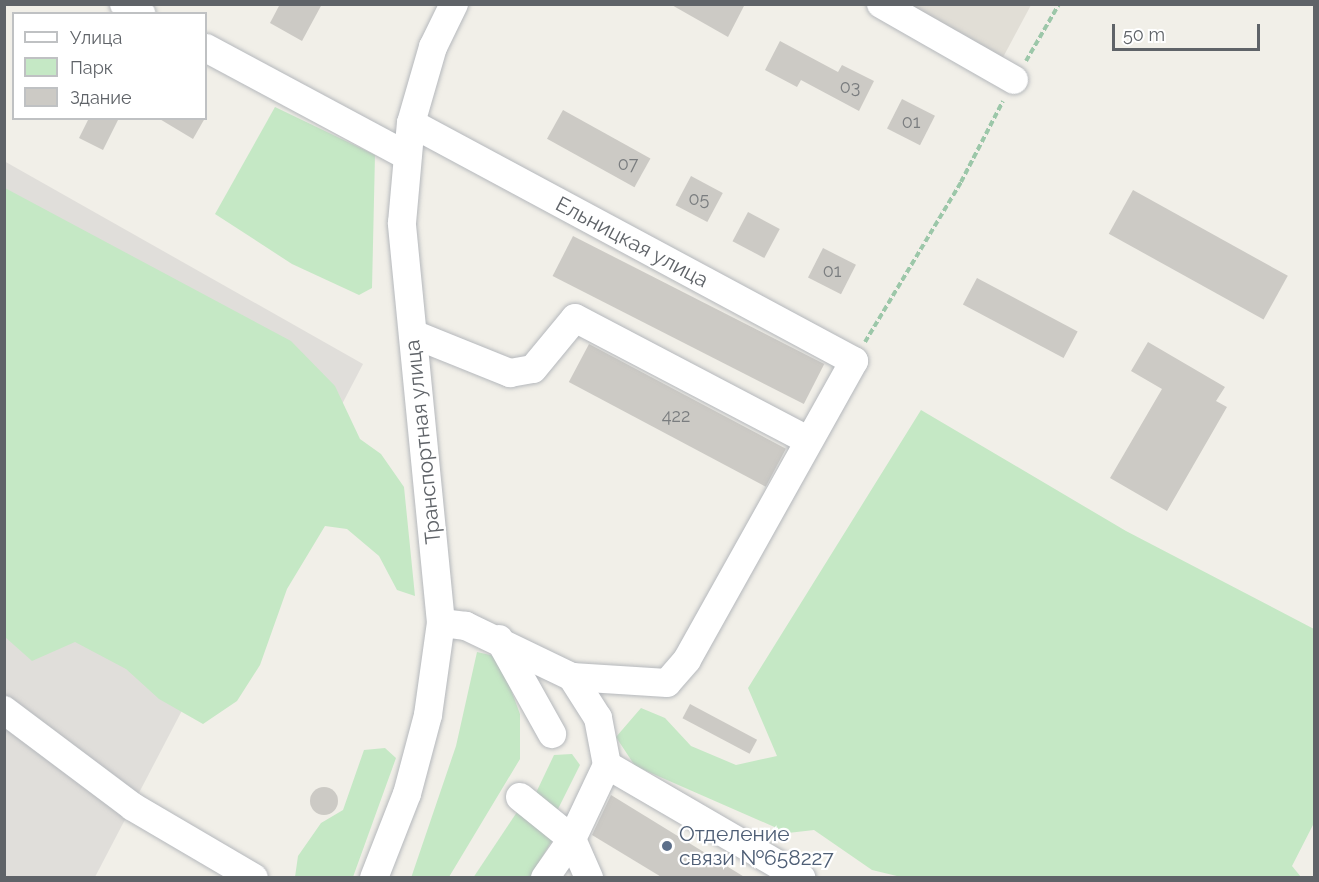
<!DOCTYPE html>
<meta charset="utf-8">
<style>
body{margin:0}
#map{position:relative;width:1319px;height:882px;overflow:hidden;background:#f1efe8;font-family:Raleway,sans-serif}
div>[style]{position:absolute}
.industrial>*{inset:0;background:#e0deda}
.education>*{inset:0;background:#e1ded6}
.green>*{inset:0;background:#c5e8c5}
.building>*{inset:0;background:#cccac5;transform-origin:0 0}
.round{border-radius:50%}
.path>*{height:4px;margin-top:-2px;transform-origin:0;background:repeating-linear-gradient(90deg,#9cc7a9 0 6px,transparent 0 9px)}
.roads{filter:drop-shadow(0 0 2px #b5b8bc) drop-shadow(0 0 2px #b5b8bc)}
.minor>*{height:28px;margin:-14px;padding:0 14px;transform-origin:14px;border-radius:14px;background:#fff}
.dots>*{width:16px;height:16px;translate:-50% -50%;box-sizing:border-box;border:3px solid #fff;border-radius:50%}
span{translate:-50% -50%;white-space:nowrap;text-align:center;line-height:1.15;-webkit-text-stroke:4.5px #fff;paint-order:stroke}
.number-label{font-size:18px;color:#7a7d7f}
.number-label span{-webkit-text-stroke-width:0}
.street-label{font-size:21px;color:#5f6368}
.service-label{font-size:21px;color:#4e5e75}
.left{translate:0 -50%;text-align:left}
.frame{position:absolute;inset:0;border:6px solid #5f6368;pointer-events:none}
.legend{position:absolute;left:12px;top:12px;width:195px;height:108px;box-sizing:border-box;background:#fff;border:2px solid #bfc1c3;margin:0;padding:8px 10px;list-style:none;font-size:18px;color:#5f6368}
.legend li{display:flex;align-items:center;gap:12px;height:30px}
.legend b{width:30px;border:2px solid #bfc1c3}
.scale{position:absolute;left:1112px;top:24px;width:148px;height:27px;box-sizing:border-box;border:3px solid #5f6368;border-top:0;padding-left:8px;font-size:18px;line-height:21px;white-space:nowrap;color:#5f6368;-webkit-text-stroke:4px #fff;paint-order:stroke}
</style>
<div id="map">
<div class="industrial">
<i style="clip-path:polygon(4px 161px,363px 364px,95px 877px,5px 877px)"></i>
</div>
<div class="education">
<i style="clip-path:polygon(899px 5px,1031px 5px,1000px 63px)"></i>
</div>
<div class="green">
<i style="clip-path:polygon(275px 107px,375px 155px,372px 288px,359px 295px,292px 264px,215px 214px)"></i>
<i style="clip-path:polygon(5px 188px,291px 341px,335px 386px,360px 439px,381px 454px,404px 487px,415px 596px,397px 590px,379px 556px,347px 529px,325px 526px,287px 589px,260px 665px,237px 701px,203px 724px,159px 699px,126px 669px,75px 642px,32px 661px,5px 637px)"></i>
<i style="clip-path:polygon(921px 410px,1126px 531px,1314px 629px,1314px 823px,1292px 866px,1301px 877px,901px 877px,872px 870px,814px 830px,788px 833px,635px 766px,616px 737px,641px 708px,665px 718px,691px 746px,736px 765px,777px 756px,748px 688px)"></i>
<i style="clip-path:polygon(477px 652px,499px 657px,520px 714px,520px 759px,449px 877px,411px 878px,456px 746px)"></i>
<i style="clip-path:polygon(385px 748px,396px 758px,353px 877px,295px 877px,298px 856px,321px 823px,343px 810px,364px 750px)"></i>
<i style="clip-path:polygon(572px 754px,580px 765px,556px 813px,534px 797px,554px 755px)"></i>
<i style="clip-path:polygon(519px 809px,553px 839px,530px 877px,473px 878px)"></i>
</div>
<div class="building">
<i style="clip-path:polygon(280px 4px,322px 4px,302px 41px,270px 23px)"></i>
<i style="clip-path:polygon(670px 4px,745px 4px,728px 37px)"></i>
<i style="clip-path:polygon(780px 41px,838px 72px,842px 65px,874px 81px,859px 111px,801px 80px,797px 87px,765px 70px)"></i>
<i style="left:902px;top:99px;width:37px;height:33px;rotate:27deg"></i>
<i style="left:563px;top:110px;width:100px;height:33px;rotate:29deg"></i>
<i style="clip-path:polygon(89px 118px,119px 118px,103px 150px,79px 138px)"></i>
<i style="clip-path:polygon(158px 118px,205px 118px,193px 139px)"></i>
<i style="left:691px;top:176px;width:36px;height:33px;rotate:28deg"></i>
<i style="left:1133px;top:190px;width:177px;height:50px;rotate:29deg"></i>
<i style="left:748px;top:212px;width:36px;height:33px;rotate:28deg"></i>
<i style="left:573px;top:236px;width:282px;height:45px;rotate:27deg"></i>
<i style="left:823px;top:248px;width:37px;height:33px;rotate:27deg"></i>
<i style="left:977px;top:278px;width:114px;height:30px;rotate:28deg"></i>
<i style="clip-path:polygon(1148px 342px,1225px 387px,1216px 401px,1227px 407px,1167px 511px,1110px 478px,1162px 389px,1131px 371px)"></i>
<i style="left:589px;top:344px;width:223px;height:43px;rotate:28deg"></i>
<i style="left:690px;top:704px;width:76px;height:16px;rotate:28deg"></i>
<i class="round" style="left:310px;top:787px;width:28px;height:28px"></i>
<i style="clip-path:polygon(611px 795px,746px 878px,663px 878px,592px 835px)"></i>
</div>
<div class="path">
<i style="left:1026px;top:61px;width:66px;rotate:-59.9deg"></i>
<i style="left:865px;top:342px;width:187px;rotate:-59deg"></i>
<i style="left:961px;top:182px;width:91px;rotate:-62.6deg"></i>
</div>
<div class="roads">
<div class="minor">
<i style="left:124px;top:4px;width:20px;rotate:30deg"></i>
<i style="left:881px;top:4px;width:153px;rotate:29.7deg"></i>
<i style="left:206px;top:48px;width:228px;rotate:28.2deg"></i>
<i style="left:411px;top:123px;width:503px;rotate:28.25deg"></i>
<i style="left:854px;top:361px;width:342px;rotate:119.2deg"></i>
<i style="left:687px;top:660px;width:30px;rotate:131deg"></i>
<i style="left:667px;top:683px;width:95px;rotate:-176.4deg"></i>
<i style="left:572px;top:677px;width:118px;rotate:-154.3deg"></i>
<i style="left:466px;top:626px;width:25px;rotate:-173deg"></i>
<i style="left:413px;top:334px;width:105px;rotate:21.9deg"></i>
<i style="left:510px;top:373px;width:23px;rotate:-10deg"></i>
<i style="left:533px;top:369px;width:66px;rotate:-50.5deg"></i>
<i style="left:575px;top:318px;width:264px;rotate:27.7deg"></i>
<i style="left:499px;top:639px;width:109px;rotate:60.8deg"></i>
<i style="left:4px;top:710px;width:161px;rotate:36.9deg"></i>
<i style="left:133px;top:807px;width:140px;rotate:30.4deg"></i>
<i style="left:607px;top:765px;width:225px;rotate:30.2deg"></i>
<i style="left:520px;top:797px;width:67px;rotate:38.9deg"></i>
<i style="left:572px;top:839px;width:43px;rotate:66.4deg"></i>
<i style="left:374px;top:878px;width:90px;rotate:-68.6deg"></i>
<i style="left:407px;top:794px;width:82px;rotate:-75.1deg"></i>
<i style="left:428px;top:715px;width:93px;rotate:-82deg"></i>
<i style="left:441px;top:623px;width:402px;rotate:-95.6deg"></i>
<i style="left:402px;top:223px;width:100px;rotate:-84.9deg"></i>
<i style="left:411px;top:123px;width:79px;rotate:-73.9deg"></i>
<i style="left:433px;top:47px;width:48px;rotate:-64deg"></i>
<i style="left:545px;top:878px;width:47px;rotate:-55.3deg"></i>
<i style="left:572px;top:839px;width:82px;rotate:-64.7deg"></i>
<i style="left:607px;top:765px;width:48px;rotate:-100.8deg"></i>
<i style="left:598px;top:718px;width:49px;rotate:-122.4deg"></i>
</div>
</div>
<div class="dots">
<i style="left:667px;top:846px;background:#5c6f8a"></i>
</div>
<div class="number-label">
<span style="left:850px;top:87px">03</span>
<span style="left:911px;top:122px">01</span>
<span style="left:628px;top:164px">07</span>
<span style="left:699px;top:199px">05</span>
<span style="left:832px;top:271px">01</span>
<span style="left:676px;top:416px">422</span>
</div>
<div class="street-label">
<span style="left:632px;top:242px;rotate:28deg">Ельницкая улица</span>
<span style="left:423px;top:442px;rotate:-96deg">Транспортная улица</span>
</div>
<div class="service-label">
<span class="left" style="left:679px;top:846px">Отделение<br>связи №658227</span>
</div>
<div class="frame"></div>
<ul class="legend">
<li><b style="height:8px;background:#fff"></b>Улица</li>
<li><b style="height:16px;background:#c5e8c5"></b>Парк</li>
<li><b style="height:16px;background:#cccac5"></b>Здание</li>
</ul>
<div class="scale">50 m</div>
</div>
